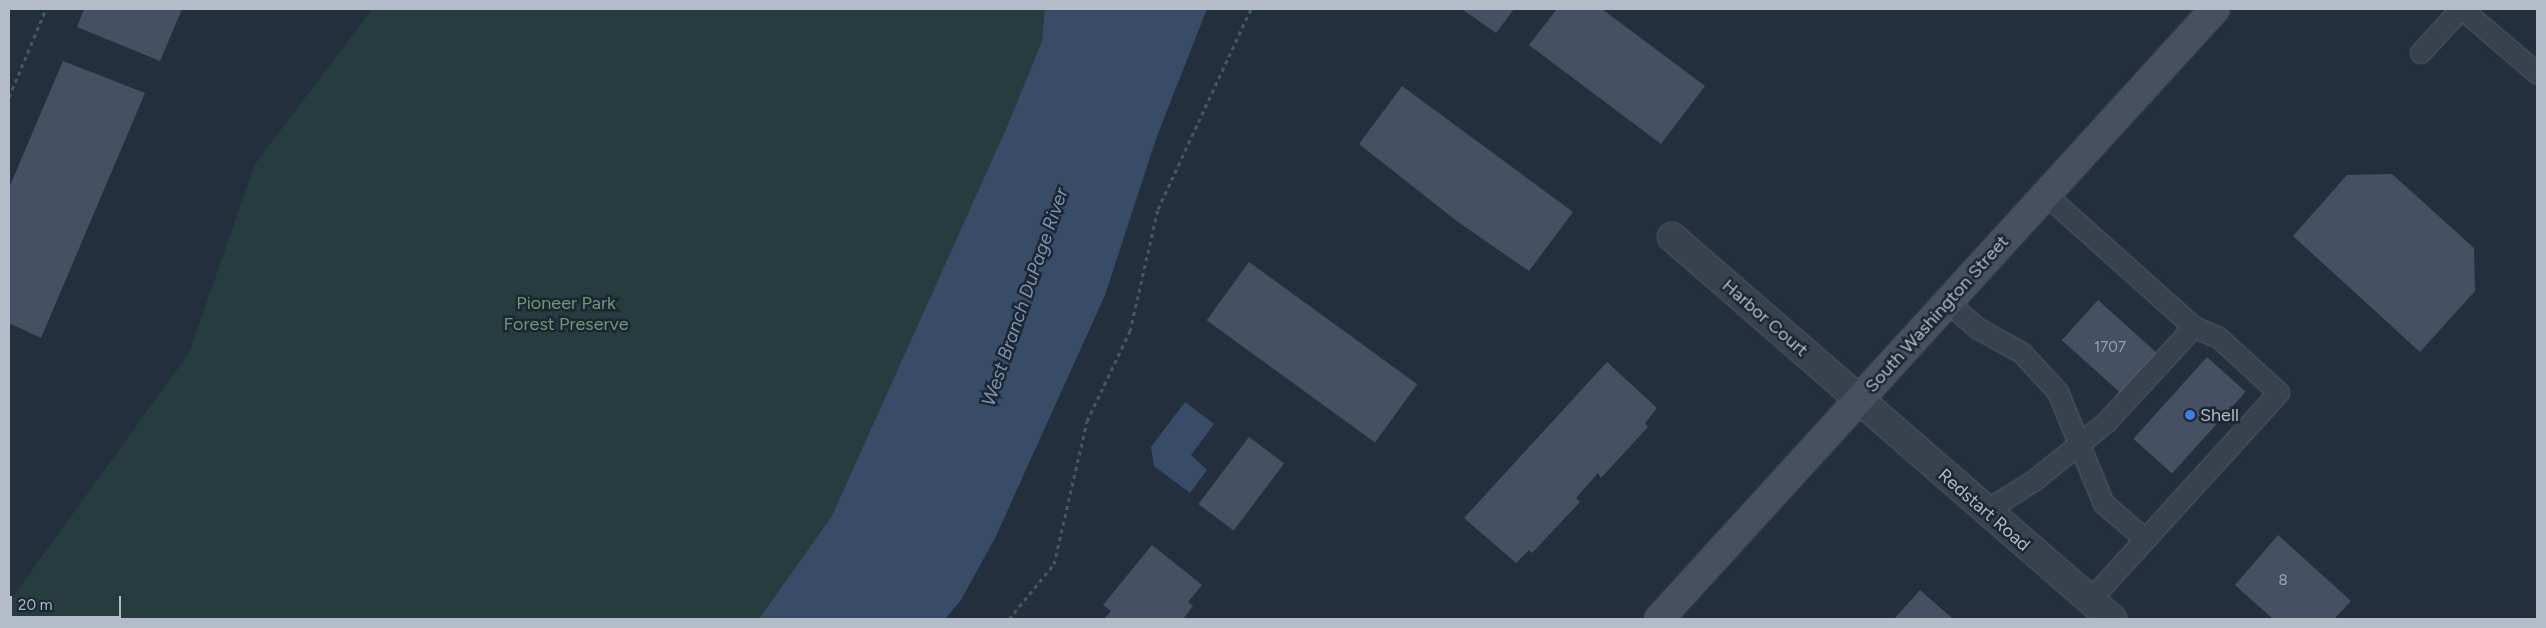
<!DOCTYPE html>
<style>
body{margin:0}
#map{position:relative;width:2546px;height:628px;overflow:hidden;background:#242f3e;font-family:Figtree,sans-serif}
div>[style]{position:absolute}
.green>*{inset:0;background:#263c3f}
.water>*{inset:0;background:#394c67}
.building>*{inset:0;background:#455162;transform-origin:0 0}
.path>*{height:3px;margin-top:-1.5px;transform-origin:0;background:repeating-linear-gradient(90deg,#44595c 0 4px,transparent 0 8px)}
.roads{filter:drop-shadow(0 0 1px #565f6c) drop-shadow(0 0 1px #565f6c)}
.service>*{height:20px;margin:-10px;padding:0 10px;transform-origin:10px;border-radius:10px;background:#38414e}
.minor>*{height:28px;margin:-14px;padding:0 14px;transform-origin:14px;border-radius:14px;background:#38414e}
.secondary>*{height:28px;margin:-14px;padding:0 14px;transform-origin:14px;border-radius:14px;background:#465061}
.dots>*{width:14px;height:14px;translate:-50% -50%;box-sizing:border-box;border:2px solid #1d2633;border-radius:50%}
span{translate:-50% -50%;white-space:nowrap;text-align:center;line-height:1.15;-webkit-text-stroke:5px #1d2633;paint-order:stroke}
.number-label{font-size:15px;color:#98a1af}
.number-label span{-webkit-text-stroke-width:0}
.park-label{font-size:18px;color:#6b9a76}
.street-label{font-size:18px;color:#b4bcc9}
.poi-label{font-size:18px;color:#b4bcc9}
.left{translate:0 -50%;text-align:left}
.water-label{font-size:19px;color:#7c92b1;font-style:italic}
.frame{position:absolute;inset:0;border:10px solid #b4bcc9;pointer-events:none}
.scale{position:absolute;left:10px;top:596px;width:111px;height:22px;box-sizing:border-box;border:2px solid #b4bcc9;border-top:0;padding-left:6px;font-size:15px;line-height:18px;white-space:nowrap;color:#b4bcc9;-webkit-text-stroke:4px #1d2633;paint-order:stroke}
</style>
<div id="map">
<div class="green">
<i style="clip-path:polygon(372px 9px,1124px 9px,859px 619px,9px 619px,9px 602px,189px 353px,255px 164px)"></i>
</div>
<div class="water">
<i style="clip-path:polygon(1045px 9px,1207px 9px,1157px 136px,1105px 295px,996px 536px,961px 600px,945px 619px,759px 619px,832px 516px,1007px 127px,1042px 41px)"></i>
<i style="clip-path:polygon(1185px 402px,1214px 424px,1191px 455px,1207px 470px,1190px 493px,1154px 466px,1151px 447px)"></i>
</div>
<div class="building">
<i style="clip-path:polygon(84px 9px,182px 9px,160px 61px,77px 27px)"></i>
<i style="clip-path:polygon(1462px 9px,1514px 9px,1496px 33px)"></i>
<i style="clip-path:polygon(1557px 9px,1602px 9px,1705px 86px,1661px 144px,1529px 45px)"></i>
<i style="clip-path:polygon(63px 61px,145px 93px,41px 338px,9px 323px,9px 188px)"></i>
<i style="clip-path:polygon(1402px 86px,1573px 212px,1529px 271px,1458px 222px,1359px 144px)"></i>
<i style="clip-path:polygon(2392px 174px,2474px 248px,2475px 291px,2420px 352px,2293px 236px,2347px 175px)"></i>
<i style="left:1249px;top:262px;width:208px;height:72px;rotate:36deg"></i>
<i style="left:2098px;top:300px;width:82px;height:54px;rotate:42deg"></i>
<i style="left:2207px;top:357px;width:52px;height:110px;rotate:42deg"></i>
<i style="clip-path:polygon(1607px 362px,1657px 408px,1645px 423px,1648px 427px,1601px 478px,1598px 473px,1576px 498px,1580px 502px,1532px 553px,1529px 550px,1516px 563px,1464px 518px)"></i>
<i style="left:1249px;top:437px;width:44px;height:84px;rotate:37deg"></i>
<i style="clip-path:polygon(2278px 535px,2351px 601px,2334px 619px,2273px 619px,2235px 585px)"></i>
<i style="clip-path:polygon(1152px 545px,1202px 585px,1188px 602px,1193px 606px,1183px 619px,1104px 619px,1111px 611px,1103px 605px)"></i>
<i style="clip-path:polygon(1920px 590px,1953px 619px,1894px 619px)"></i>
</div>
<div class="path">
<i style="left:9px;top:97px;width:95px;rotate:-67.2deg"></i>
<i style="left:1009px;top:619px;width:71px;rotate:-50.7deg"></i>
<i style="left:1054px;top:564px;width:147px;rotate:-77deg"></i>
<i style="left:1087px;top:421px;width:100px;rotate:-64.5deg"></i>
<i style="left:1130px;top:331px;width:125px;rotate:-77.1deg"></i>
<i style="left:1158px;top:209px;width:221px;rotate:-65.1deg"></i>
</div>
<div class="roads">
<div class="service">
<i style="left:2462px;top:9px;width:99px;rotate:40.5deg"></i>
<i style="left:2421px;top:53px;width:59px;rotate:-47.7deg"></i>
<i style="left:2045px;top:194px;width:200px;rotate:41.8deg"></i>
<i style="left:2194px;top:327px;width:27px;rotate:24deg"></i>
<i style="left:2219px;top:338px;width:81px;rotate:42.5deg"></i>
<i style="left:2279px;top:393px;width:281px;rotate:132.3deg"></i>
<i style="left:1948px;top:302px;width:39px;rotate:42deg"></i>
<i style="left:1977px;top:328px;width:51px;rotate:29.1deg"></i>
<i style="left:2022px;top:353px;width:53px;rotate:47.3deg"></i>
<i style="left:2058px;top:392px;width:121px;rotate:67.7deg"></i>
<i style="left:2104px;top:504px;width:54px;rotate:40.5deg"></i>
<i style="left:1986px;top:511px;width:57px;rotate:-32deg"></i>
<i style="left:2034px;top:481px;width:94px;rotate:-38.9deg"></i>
<i style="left:2107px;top:422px;width:129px;rotate:-47.5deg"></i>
</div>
<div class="minor">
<i style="left:1672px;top:237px;width:583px;rotate:40.96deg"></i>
</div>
<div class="secondary">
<i style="left:1659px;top:619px;width:825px;rotate:-47.65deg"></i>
</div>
</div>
<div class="dots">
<i style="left:2190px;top:415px;background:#3f7fe0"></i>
</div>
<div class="number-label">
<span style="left:2110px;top:348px">1707</span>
<span style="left:2283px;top:581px">8</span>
</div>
<div class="park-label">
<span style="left:566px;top:314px">Pioneer Park<br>Forest Preserve</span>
</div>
<div class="street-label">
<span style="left:1937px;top:314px;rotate:-48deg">South Washington Street</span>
<span style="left:1765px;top:318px;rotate:41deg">Harbor Court</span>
<span style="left:1984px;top:510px;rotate:41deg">Redstart Road</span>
</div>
<div class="poi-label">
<span class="left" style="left:2200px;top:415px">Shell</span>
</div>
<div class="water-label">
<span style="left:1025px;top:297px;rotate:-71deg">West Branch DuPage River</span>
</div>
<div class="frame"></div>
<div class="scale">20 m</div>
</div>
